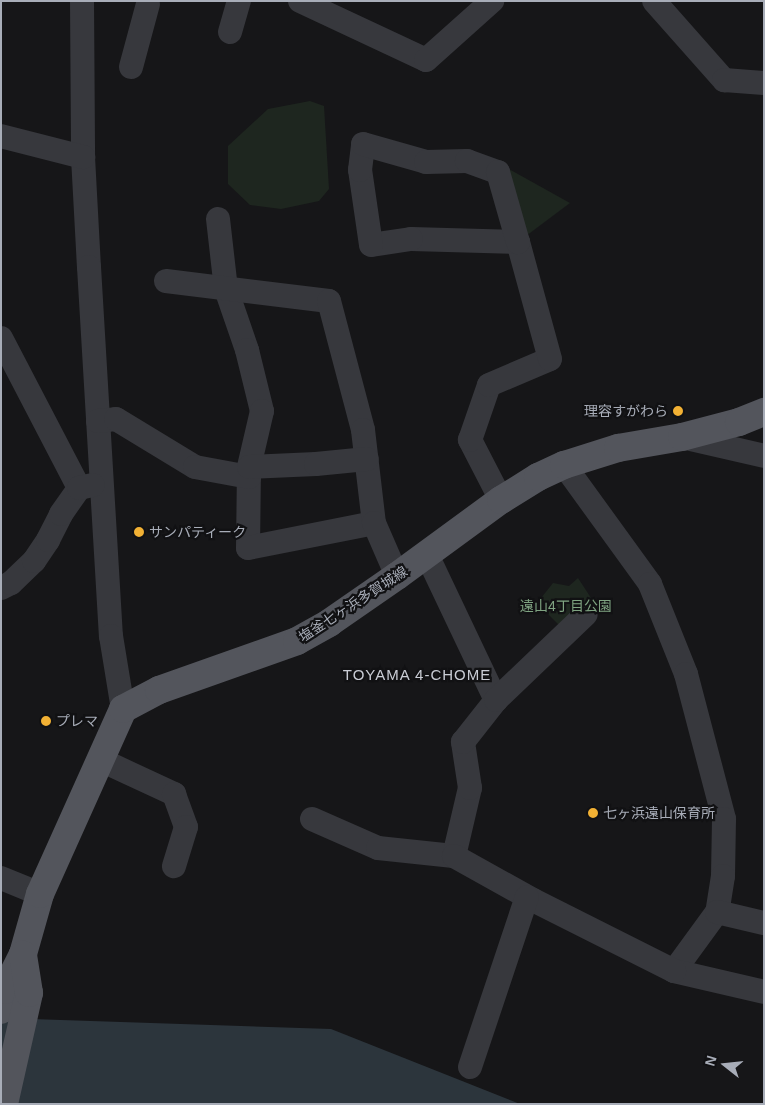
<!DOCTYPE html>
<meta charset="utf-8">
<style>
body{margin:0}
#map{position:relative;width:765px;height:1105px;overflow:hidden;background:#161618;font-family:Arial,"Noto Sans JP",sans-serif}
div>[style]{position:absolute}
.green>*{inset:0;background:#1e261f}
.water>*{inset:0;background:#2c353c}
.minor>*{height:24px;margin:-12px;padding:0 12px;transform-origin:12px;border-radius:12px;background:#37383d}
.major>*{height:28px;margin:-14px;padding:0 14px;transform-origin:14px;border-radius:14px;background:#53555c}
.dots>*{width:14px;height:14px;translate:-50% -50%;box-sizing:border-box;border:2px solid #111113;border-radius:50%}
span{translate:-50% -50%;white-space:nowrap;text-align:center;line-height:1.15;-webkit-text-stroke:4.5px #111113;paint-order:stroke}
.poi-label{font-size:14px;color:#a8adb8}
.right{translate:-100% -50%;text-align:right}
.left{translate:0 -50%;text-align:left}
.street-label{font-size:14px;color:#a8adb8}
.park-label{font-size:14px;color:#7fa381}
.neighbourhood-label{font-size:15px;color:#c9ccd4;letter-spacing:1px}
.frame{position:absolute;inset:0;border:2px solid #a8adb8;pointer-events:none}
.north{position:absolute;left:700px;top:1040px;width:50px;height:50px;-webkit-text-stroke:4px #111113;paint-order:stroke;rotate:286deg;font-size:14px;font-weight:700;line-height:20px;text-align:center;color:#a8adb8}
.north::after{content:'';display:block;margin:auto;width:18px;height:22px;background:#a8adb8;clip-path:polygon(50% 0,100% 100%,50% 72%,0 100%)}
</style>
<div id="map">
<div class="green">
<i style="clip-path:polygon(310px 101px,324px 106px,329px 189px,319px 201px,281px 209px,250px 205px,228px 184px,228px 146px,268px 109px)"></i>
<i style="clip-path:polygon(498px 163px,570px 203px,518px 242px)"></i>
<i style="clip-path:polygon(578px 578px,595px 604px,567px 633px,537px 603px,553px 583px,569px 586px)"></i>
</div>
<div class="water">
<i style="clip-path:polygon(1px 1018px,331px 1029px,520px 1104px,1px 1104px)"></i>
</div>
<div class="minor">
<i style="left:82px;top:1px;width:156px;rotate:89.6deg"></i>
<i style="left:83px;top:157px;width:110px;rotate:86.9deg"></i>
<i style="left:89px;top:267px;width:370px;rotate:86.6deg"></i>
<i style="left:111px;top:636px;width:74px;rotate:80.7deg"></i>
<i style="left:300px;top:1px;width:139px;rotate:25.1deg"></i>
<i style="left:426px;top:60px;width:89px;rotate:-41.8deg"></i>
<i style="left:654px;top:1px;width:106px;rotate:48.5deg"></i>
<i style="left:724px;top:80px;width:40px;rotate:4.3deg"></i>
<i style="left:230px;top:32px;width:32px;rotate:-74deg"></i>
<i style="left:131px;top:67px;width:65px;rotate:-74.9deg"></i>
<i style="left:1px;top:136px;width:85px;rotate:14.4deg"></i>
<i style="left:218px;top:219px;width:70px;rotate:83.5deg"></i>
<i style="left:226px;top:289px;width:65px;rotate:71deg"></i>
<i style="left:247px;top:350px;width:63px;rotate:76.2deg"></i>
<i style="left:262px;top:411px;width:57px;rotate:103.1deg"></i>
<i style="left:249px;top:467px;width:81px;rotate:90.7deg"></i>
<i style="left:248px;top:548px;width:128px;rotate:-11.2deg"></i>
<i style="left:166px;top:281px;width:164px;rotate:7deg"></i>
<i style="left:329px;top:301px;width:133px;rotate:75.2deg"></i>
<i style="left:363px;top:430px;width:94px;rotate:83.3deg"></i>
<i style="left:374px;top:523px;width:58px;rotate:66.5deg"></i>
<i style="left:1px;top:338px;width:169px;rotate:62.5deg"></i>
<i style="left:98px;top:421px;width:18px;rotate:-6deg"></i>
<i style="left:116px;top:419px;width:92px;rotate:31.3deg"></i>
<i style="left:195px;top:467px;width:55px;rotate:10.5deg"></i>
<i style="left:682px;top:437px;width:84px;rotate:13deg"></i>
<i style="left:564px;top:465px;width:147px;rotate:54.1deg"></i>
<i style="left:650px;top:584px;width:97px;rotate:68.2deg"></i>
<i style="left:686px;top:674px;width:150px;rotate:75.3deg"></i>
<i style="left:724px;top:819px;width:57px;rotate:91deg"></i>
<i style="left:723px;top:876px;width:36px;rotate:99deg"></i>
<i style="left:717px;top:912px;width:73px;rotate:126.1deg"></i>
<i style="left:674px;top:971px;width:92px;rotate:13.1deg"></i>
<i style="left:249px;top:467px;width:67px;rotate:-2.6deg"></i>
<i style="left:316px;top:464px;width:51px;rotate:-5.6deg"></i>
<i style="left:501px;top:500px;width:68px;rotate:-117.3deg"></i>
<i style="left:470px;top:440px;width:58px;rotate:-70.9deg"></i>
<i style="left:489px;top:385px;width:66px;rotate:-23.1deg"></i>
<i style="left:550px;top:359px;width:121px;rotate:-105.3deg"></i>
<i style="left:518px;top:242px;width:107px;rotate:-178.4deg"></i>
<i style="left:411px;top:239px;width:40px;rotate:171.5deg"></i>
<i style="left:371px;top:245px;width:76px;rotate:-98.3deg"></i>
<i style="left:360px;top:170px;width:26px;rotate:-83deg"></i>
<i style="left:363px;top:144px;width:66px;rotate:15.9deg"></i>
<i style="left:426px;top:162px;width:41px;rotate:-1.4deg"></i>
<i style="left:467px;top:161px;width:33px;rotate:20deg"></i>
<i style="left:498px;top:172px;width:73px;rotate:74.1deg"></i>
<i style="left:427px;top:555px;width:161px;rotate:64.6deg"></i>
<i style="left:1px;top:588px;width:11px;rotate:-27deg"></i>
<i style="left:11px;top:583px;width:32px;rotate:-44deg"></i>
<i style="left:34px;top:561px;width:25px;rotate:-56deg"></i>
<i style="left:48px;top:540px;width:29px;rotate:-63deg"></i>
<i style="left:61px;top:514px;width:32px;rotate:-55deg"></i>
<i style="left:79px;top:488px;width:14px;rotate:-12deg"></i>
<i style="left:101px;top:760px;width:81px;rotate:25deg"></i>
<i style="left:174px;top:794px;width:35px;rotate:70deg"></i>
<i style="left:186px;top:827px;width:41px;rotate:107.1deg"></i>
<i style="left:312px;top:819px;width:72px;rotate:23.7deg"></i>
<i style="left:378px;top:848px;width:76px;rotate:6deg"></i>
<i style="left:454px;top:856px;width:70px;rotate:-76.8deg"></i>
<i style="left:470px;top:788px;width:47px;rotate:-98.7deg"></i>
<i style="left:463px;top:742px;width:53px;rotate:-51.8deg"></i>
<i style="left:496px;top:700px;width:124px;rotate:-43.7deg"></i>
<i style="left:454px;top:856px;width:90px;rotate:29.1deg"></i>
<i style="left:533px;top:900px;width:158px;rotate:26.7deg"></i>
<i style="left:1px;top:878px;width:42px;rotate:22.3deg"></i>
<i style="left:717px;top:912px;width:48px;rotate:13.2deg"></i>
<i style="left:470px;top:1067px;width:179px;rotate:-71.5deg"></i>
</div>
<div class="major">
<i style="left:1px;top:1010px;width:20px;rotate:-79deg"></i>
<i style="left:5px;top:990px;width:40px;rotate:-63.4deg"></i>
<i style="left:23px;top:954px;width:62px;rotate:-74.2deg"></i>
<i style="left:40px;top:894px;width:203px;rotate:-65.8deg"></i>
<i style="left:123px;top:709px;width:41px;rotate:-27.8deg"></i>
<i style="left:159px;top:690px;width:146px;rotate:-19.5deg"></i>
<i style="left:297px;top:641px;width:37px;rotate:-29deg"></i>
<i style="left:329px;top:623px;width:83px;rotate:-34.7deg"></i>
<i style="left:397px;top:576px;width:129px;rotate:-36.2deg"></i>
<i style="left:501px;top:500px;width:44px;rotate:-31.9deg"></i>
<i style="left:538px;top:477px;width:29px;rotate:-25deg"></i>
<i style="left:564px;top:465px;width:57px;rotate:-17.5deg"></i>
<i style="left:618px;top:448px;width:65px;rotate:-9.8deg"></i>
<i style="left:682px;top:437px;width:59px;rotate:-14.7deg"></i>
<i style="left:739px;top:422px;width:27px;rotate:-22deg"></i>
<i style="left:4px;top:1104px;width:114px;rotate:-77.3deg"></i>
<i style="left:29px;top:993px;width:39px;rotate:-99deg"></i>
</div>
<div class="dots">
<i style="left:678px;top:411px;background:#f2b134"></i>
<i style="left:139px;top:532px;background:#f2b134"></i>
<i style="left:46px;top:721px;background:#f2b134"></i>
<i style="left:593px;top:813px;background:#f2b134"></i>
</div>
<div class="poi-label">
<span class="right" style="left:668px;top:411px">理容すがわら</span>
<span class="left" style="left:149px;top:532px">サンパティーク</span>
<span class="left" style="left:56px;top:721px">プレマ</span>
<span class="left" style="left:603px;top:813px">七ヶ浜遠山保育所</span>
</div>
<div class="street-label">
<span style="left:353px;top:604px;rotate:-33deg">塩釜七ヶ浜多賀城線</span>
</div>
<div class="park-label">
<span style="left:566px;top:606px">遠山4丁目公園</span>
</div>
<div class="neighbourhood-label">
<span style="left:417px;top:675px">TOYAMA 4-CHOME</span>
</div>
<div class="frame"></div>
<div class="north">N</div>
</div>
